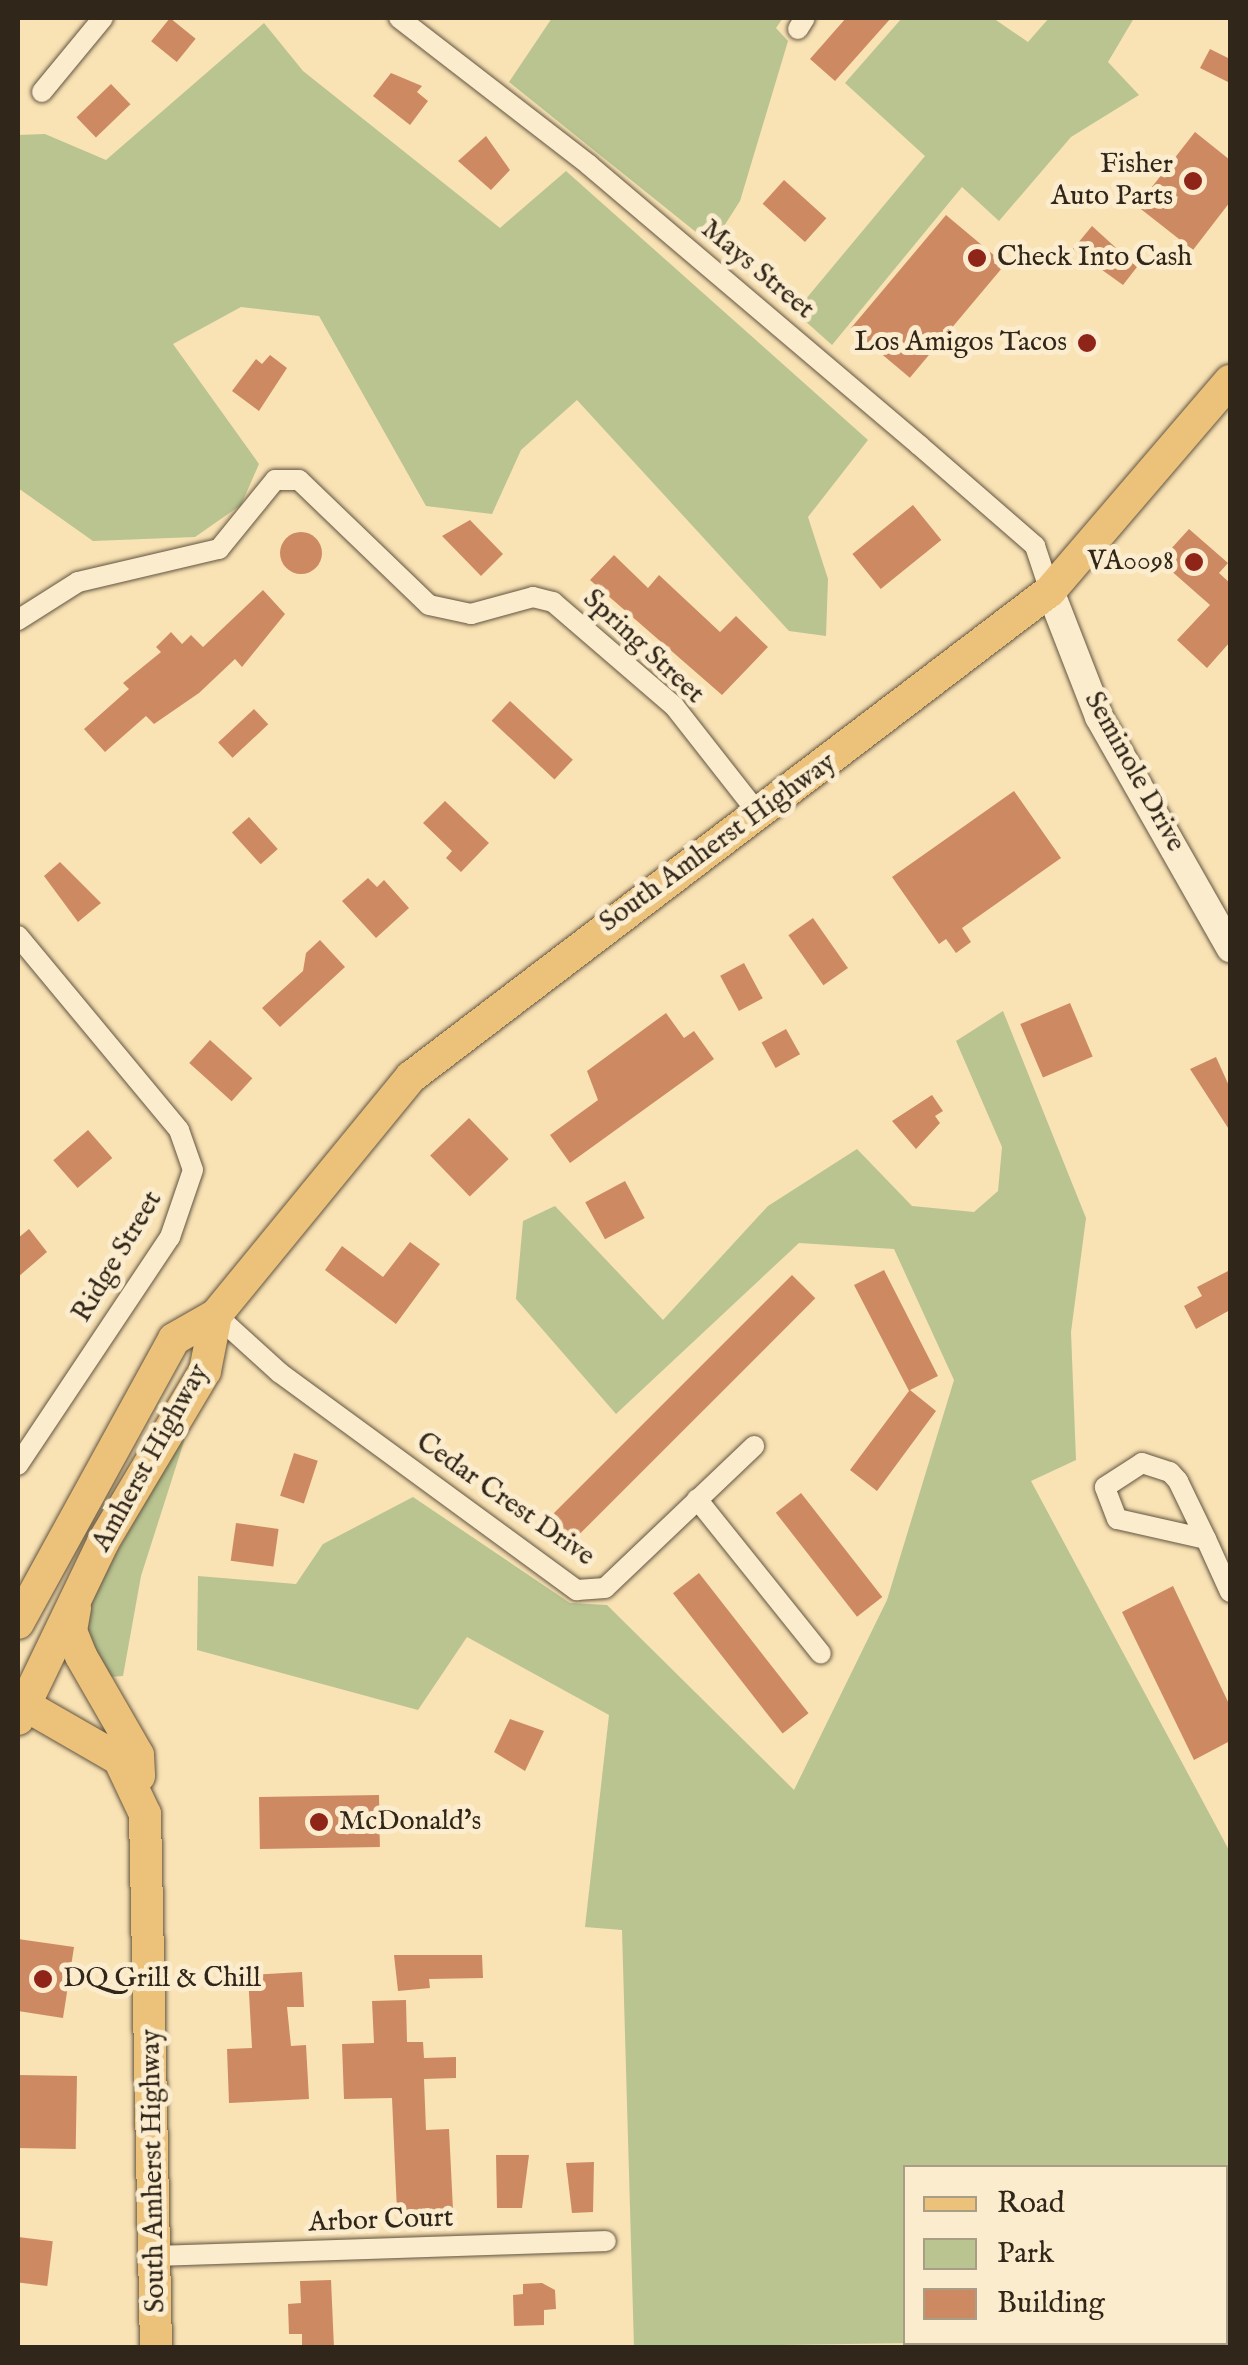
<!DOCTYPE html>
<style>
body{margin:0}
#map{position:relative;width:1248px;height:2365px;overflow:hidden;background:#f9e2b4;font-family:"IM FELL English",serif}
div>[style]{position:absolute}
.green>*{inset:0;background:#b9c491}
.building>*{inset:0;background:#cd8a62;transform-origin:0 0}
.round{border-radius:50%}
.roads{filter:drop-shadow(0 0 2px #625540) drop-shadow(0 0 2px #625540)}
.minor>*{height:20px;margin:-10px;padding:0 10px;transform-origin:10px;border-radius:10px;background:#fbecce}
.tertiary>*{height:28px;margin:-14px;padding:0 14px;transform-origin:14px;border-radius:14px;background:#fbecce}
.primary>*{height:32px;margin:-16px;padding:0 16px;transform-origin:16px;border-radius:16px;background:#ecc17a}
.dots>*{width:28px;height:28px;translate:-50% -50%;box-sizing:border-box;border:5px solid #fbecce;border-radius:50%}
span{translate:-50% -50%;white-space:nowrap;text-align:center;line-height:1.15;-webkit-text-stroke:10px #fbecce;paint-order:stroke}
.poi-label{font-size:28px;color:#302619}
.right{translate:-100% -50%;text-align:right}
.left{translate:0 -50%;text-align:left}
.street-label{font-size:28px;color:#302619}
.frame{position:absolute;inset:0;border:20px solid #302619;pointer-events:none}
.legend{position:absolute;left:903px;top:2165px;width:325px;height:180px;box-sizing:border-box;background:#fbecce;border:2px solid #aa9d86;margin:0;padding:12px 18px;list-style:none;font-size:30px;color:#302619}
.legend li{display:flex;align-items:center;gap:20px;height:50px}
.legend b{width:50px;border:2px solid #aa9d86}
</style>
<div id="map">
<div class="green">
<i style="clip-path:polygon(552px 18px,783px 18px,776px 28px,788px 41px,740px 201px,712px 245px,509px 82px)"></i>
<i style="clip-path:polygon(902px 18px,993px 18px,1028px 42px,1049px 18px,1134px 18px,1108px 62px,1139px 95px,1071px 137px,999px 221px,962px 187px,832px 345px,795px 312px,925px 156px,845px 83px)"></i>
<i style="clip-path:polygon(264px 23px,303px 71px,500px 228px,566px 171px,868px 440px,808px 517px,828px 579px,826px 636px,789px 631px,577px 400px,521px 450px,492px 514px,426px 506px,319px 316px,241px 307px,173px 344px,259px 464px,241px 505px,195px 537px,93px 541px,18px 488px,18px 135px,45px 134px,106px 160px)"></i>
<i style="clip-path:polygon(1003px 1011px,1086px 1218px,1071px 1332px,1076px 1460px,1031px 1481px,1230px 1852px,1230px 2269px,1226px 2168px,906px 2168px,906px 2342px,917px 2343px,634px 2347px,622px 1930px,585px 1927px,609px 1715px,467px 1637px,418px 1710px,197px 1650px,198px 1576px,296px 1584px,323px 1544px,413px 1497px,570px 1603px,607px 1605px,794px 1790px,887px 1600px,954px 1380px,894px 1249px,799px 1243px,616px 1414px,516px 1299px,523px 1221px,555px 1206px,663px 1320px,768px 1206px,857px 1149px,912px 1206px,974px 1212px,998px 1191px,1002px 1147px,956px 1041px)"></i>
<i style="clip-path:polygon(188px 1429px,141px 1576px,123px 1676px,108px 1677px,84px 1649px,89px 1600px)"></i>
<i style="clip-path:polygon(968px 2343px,1212px 2343px,1212px 2348px)"></i>
</div>
<div class="building">
<i style="left:170px;top:18px;width:33px;height:30px;rotate:39deg"></i>
<i style="clip-path:polygon(846px 18px,891px 18px,835px 81px,810px 59px)"></i>
<i style="clip-path:polygon(1210px 49px,1230px 59px,1230px 83px,1200px 68px)"></i>
<i style="clip-path:polygon(391px 73px,422px 86px,417px 92px,428px 101px,410px 125px,373px 96px)"></i>
<i style="left:111px;top:84px;width:28px;height:48px;rotate:46deg"></i>
<i style="clip-path:polygon(1195px 132px,1230px 160px,1230px 202px,1193px 250px,1137px 206px)"></i>
<i style="clip-path:polygon(486px 136px,510px 170px,491px 190px,458px 161px)"></i>
<i style="left:784px;top:180px;width:57px;height:32px;rotate:42deg"></i>
<i style="left:946px;top:215px;width:77px;height:148px;rotate:40deg"></i>
<i style="clip-path:polygon(1092px 226px,1137px 267px,1123px 285px,1073px 249px)"></i>
<i style="clip-path:polygon(270px 355px,287px 368px,259px 411px,232px 391px,256px 359px,262px 364px)"></i>
<i style="left:913px;top:505px;width:45px;height:78px;rotate:51deg"></i>
<i style="clip-path:polygon(470px 520px,503px 554px,481px 576px,442px 536px)"></i>
<i style="clip-path:polygon(1189px 529px,1228px 563px,1219px 573px,1230px 583px,1230px 642px,1207px 668px,1177px 640px,1210px 605px,1160px 561px)"></i>
<i class="round" style="left:280px;top:532px;width:42px;height:42px"></i>
<i style="clip-path:polygon(614px 555px,648px 588px,659px 575px,720px 632px,736px 616px,768px 647px,722px 695px,590px 580px)"></i>
<i style="clip-path:polygon(263px 590px,285px 614px,242px 667px,235px 659px,199px 693px,154px 724px,146px 716px,105px 752px,84px 729px,129px 689px,123px 683px,161px 652px,156px 647px,171px 632px,182px 644px,191px 635px,203px 647px)"></i>
<i style="left:510px;top:701px;width:86px;height:27px;rotate:43deg"></i>
<i style="left:254px;top:709px;width:21px;height:49px;rotate:47deg"></i>
<i style="clip-path:polygon(1014px 791px,1061px 858px,962px 928px,971px 942px,956px 953px,946px 939px,939px 944px,892px 877px)"></i>
<i style="clip-path:polygon(445px 801px,489px 843px,461px 872px,446px 858px,452px 851px,423px 823px)"></i>
<i style="left:249px;top:817px;width:43px;height:23px;rotate:48deg"></i>
<i style="clip-path:polygon(60px 862px,101px 903px,78px 922px,44px 876px)"></i>
<i style="clip-path:polygon(368px 878px,377px 887px,384px 880px,409px 908px,376px 938px,342px 901px)"></i>
<i style="left:813px;top:918px;width:61px;height:30px;rotate:55deg"></i>
<i style="clip-path:polygon(320px 940px,345px 967px,280px 1027px,262px 1008px,303px 971px,306px 953px)"></i>
<i style="left:744px;top:963px;width:40px;height:27px;rotate:62deg"></i>
<i style="left:1070px;top:1003px;width:58px;height:54px;rotate:67deg"></i>
<i style="clip-path:polygon(666px 1013px,684px 1038px,694px 1031px,714px 1059px,570px 1163px,550px 1135px,598px 1100px,587px 1071px)"></i>
<i style="left:786px;top:1029px;width:29px;height:28px;rotate:61deg"></i>
<i style="left:210px;top:1040px;width:57px;height:31px;rotate:42deg"></i>
<i style="clip-path:polygon(1216px 1057px,1230px 1088px,1230px 1131px,1190px 1069px)"></i>
<i style="clip-path:polygon(932px 1095px,943px 1111px,935px 1116px,940px 1123px,916px 1149px,892px 1121px)"></i>
<i style="left:469px;top:1118px;width:57px;height:54px;rotate:46deg"></i>
<i style="left:88px;top:1130px;width:37px;height:46px;rotate:49deg"></i>
<i style="left:625px;top:1181px;width:42px;height:45px;rotate:62deg"></i>
<i style="clip-path:polygon(29px 1229px,47px 1252px,18px 1277px,18px 1238px)"></i>
<i style="clip-path:polygon(410px 1242px,440px 1264px,396px 1324px,325px 1270px,342px 1246px,383px 1277px)"></i>
<i style="clip-path:polygon(884px 1270px,938px 1376px,910px 1390px,936px 1411px,877px 1491px,850px 1470px,909px 1391px,854px 1285px)"></i>
<i style="clip-path:polygon(1230px 1270px,1230px 1310px,1196px 1329px,1184px 1306px,1202px 1296px,1197px 1287px)"></i>
<i style="left:792px;top:1275px;width:33px;height:349px;rotate:45deg"></i>
<i style="left:294px;top:1453px;width:25px;height:45px;rotate:18deg"></i>
<i style="left:801px;top:1493px;width:132px;height:32px;rotate:52deg"></i>
<i style="left:236px;top:1523px;width:43px;height:38px;rotate:8deg"></i>
<i style="left:699px;top:1573px;width:178px;height:33px;rotate:52deg"></i>
<i style="clip-path:polygon(1173px 1586px,1230px 1706px,1230px 1741px,1194px 1760px,1122px 1612px)"></i>
<i style="clip-path:polygon(510px 1719px,544px 1731px,525px 1771px,494px 1752px)"></i>
<i style="left:379px;top:1795px;width:52px;height:120px;rotate:89deg"></i>
<i style="clip-path:polygon(18px 1939px,74px 1947px,63px 2018px,18px 2011px)"></i>
<i style="clip-path:polygon(394px 1955px,482px 1955px,483px 1978px,429px 1979px,430px 1988px,398px 1991px)"></i>
<i style="clip-path:polygon(302px 1972px,304px 2007px,287px 2007px,291px 2046px,306px 2045px,309px 2099px,229px 2103px,227px 2049px,252px 2048px,248px 1975px)"></i>
<i style="clip-path:polygon(406px 2000px,407px 2042px,423px 2042px,424px 2058px,456px 2057px,456px 2078px,424px 2079px,426px 2130px,449px 2129px,453px 2210px,397px 2212px,392px 2098px,344px 2099px,342px 2044px,374px 2043px,372px 2001px)"></i>
<i style="left:18px;top:2075px;width:59px;height:73px;rotate:1deg"></i>
<i style="clip-path:polygon(496px 2155px,529px 2155px,522px 2208px,497px 2208px)"></i>
<i style="clip-path:polygon(594px 2162px,593px 2212px,572px 2213px,566px 2163px)"></i>
<i style="left:18px;top:2237px;width:35px;height:45px;rotate:7deg"></i>
<i style="clip-path:polygon(331px 2280px,334px 2348px,302px 2348px,302px 2334px,289px 2334px,288px 2304px,301px 2303px,300px 2281px)"></i>
<i style="clip-path:polygon(542px 2283px,555px 2290px,556px 2309px,544px 2310px,544px 2325px,514px 2326px,513px 2295px,523px 2294px,523px 2284px)"></i>
</div>
<div class="roads">
<div class="minor">
<i style="left:399px;top:18px;width:240px;rotate:37.7deg"></i>
<i style="left:589px;top:165px;width:433px;rotate:40.3deg"></i>
<i style="left:919px;top:445px;width:154px;rotate:41deg"></i>
<i style="left:1035px;top:546px;width:47px;rotate:71.6deg"></i>
<i style="left:798px;top:29px;width:13px;rotate:-58deg"></i>
<i style="left:42px;top:92px;width:96px;rotate:-50.5deg"></i>
<i style="left:18px;top:620px;width:71px;rotate:-32.3deg"></i>
<i style="left:78px;top:582px;width:145px;rotate:-13.2deg"></i>
<i style="left:219px;top:549px;width:89px;rotate:-50.9deg"></i>
<i style="left:275px;top:480px;width:24px"></i>
<i style="left:299px;top:480px;width:180px;rotate:43.9deg"></i>
<i style="left:429px;top:605px;width:43px;rotate:12.1deg"></i>
<i style="left:471px;top:614px;width:64px;rotate:-15.3deg"></i>
<i style="left:533px;top:597px;width:21px;rotate:14deg"></i>
<i style="left:553px;top:602px;width:160px;rotate:40.7deg"></i>
<i style="left:674px;top:706px;width:136px;rotate:51.9deg"></i>
<i style="left:18px;top:936px;width:252px;rotate:50.3deg"></i>
<i style="left:179px;top:1130px;width:42px;rotate:70.7deg"></i>
<i style="left:193px;top:1170px;width:71px;rotate:108.9deg"></i>
<i style="left:170px;top:1237px;width:274px;rotate:123.7deg"></i>
<i style="left:216px;top:1315px;width:86px;rotate:42.2deg"></i>
<i style="left:280px;top:1373px;width:368px;rotate:36.2deg"></i>
<i style="left:577px;top:1590px;width:28px;rotate:-4deg"></i>
<i style="left:605px;top:1588px;width:206px;rotate:-43.6deg"></i>
<i style="left:697px;top:1499px;width:198px;rotate:51.3deg"></i>
<i style="left:1206px;top:1539px;width:91px;rotate:-167.3deg"></i>
<i style="left:1117px;top:1519px;width:34px;rotate:-111deg"></i>
<i style="left:1105px;top:1487px;width:44px;rotate:-33deg"></i>
<i style="left:1142px;top:1463px;width:29px;rotate:18deg"></i>
<i style="left:1170px;top:1472px;width:12px;rotate:48deg"></i>
<i style="left:1178px;top:1481px;width:64px;rotate:64.2deg"></i>
<i style="left:1206px;top:1539px;width:58px;rotate:65.6deg"></i>
<i style="left:158px;top:2256px;width:448px;rotate:-1.9deg"></i>
</div>
<div class="tertiary">
<i style="left:1050px;top:591px;width:135px;rotate:68.7deg"></i>
<i style="left:1099px;top:717px;width:266px;rotate:60.4deg"></i>
</div>
<div class="primary">
<i style="left:75px;top:1608px;width:23px;rotate:100deg"></i>
<i style="left:71px;top:1631px;width:27px;rotate:68deg"></i>
<i style="left:81px;top:1656px;width:114px;rotate:60.1deg"></i>
<i style="left:138px;top:1755px;width:21px;rotate:87deg"></i>
<i style="left:18px;top:1623px;width:324px;rotate:-61.2deg"></i>
<i style="left:174px;top:1339px;width:48px;rotate:-29.7deg"></i>
<i style="left:216px;top:1315px;width:308px;rotate:-50.7deg"></i>
<i style="left:411px;top:1077px;width:803px;rotate:-37.26deg"></i>
<i style="left:1050px;top:591px;width:277px;rotate:-49.4deg"></i>
<i style="left:18px;top:1701px;width:116px;rotate:29.9deg"></i>
<i style="left:119px;top:1759px;width:61px;rotate:64.7deg"></i>
<i style="left:145px;top:1814px;width:534px;rotate:88.82deg"></i>
<i style="left:18px;top:1719px;width:196px;rotate:-64.3deg"></i>
<i style="left:103px;top:1542px;width:199px;rotate:-59.2deg"></i>
<i style="left:205px;top:1371px;width:57px;rotate:-78.9deg"></i>
</div>
</div>
<div class="dots">
<i style="left:1193px;top:181px;background:#8f2418"></i>
<i style="left:977px;top:258px;background:#8f2418"></i>
<i style="left:1087px;top:343px;background:#8f2418"></i>
<i style="left:1194px;top:562px;background:#8f2418"></i>
<i style="left:319px;top:1822px;background:#8f2418"></i>
<i style="left:43px;top:1979px;background:#8f2418"></i>
</div>
<div class="poi-label">
<span class="right" style="left:1173px;top:181px">Fisher<br>Auto Parts</span>
<span class="left" style="left:997px;top:258px">Check Into Cash</span>
<span class="right" style="left:1067px;top:343px">Los Amigos Tacos</span>
<span class="right" style="left:1174px;top:562px">VA0098</span>
<span class="left" style="left:339px;top:1822px">McDonald's</span>
<span class="left" style="left:63px;top:1979px">DQ Grill &amp; Chill</span>
</div>
<div class="street-label">
<span style="left:757px;top:270px;rotate:40deg">Mays Street</span>
<span style="left:643px;top:647px;rotate:43deg">Spring Street</span>
<span style="left:1134px;top:772px;rotate:61deg">Seminole Drive</span>
<span style="left:718px;top:843px;rotate:-36deg">South Amherst Highway</span>
<span style="left:118px;top:1257px;rotate:-59deg">Ridge Street</span>
<span style="left:151px;top:1458px;rotate:-61deg">Amherst Highway</span>
<span style="left:505px;top:1500px;rotate:35deg">Cedar Crest Drive</span>
<span style="left:154px;top:2171px;rotate:-91deg">South Amherst Highway</span>
<span style="left:381px;top:2221px;rotate:-2deg">Arbor Court</span>
</div>
<div class="frame"></div>
<ul class="legend">
<li><b style="height:12px;background:#ecc17a"></b>Road</li>
<li><b style="height:28px;background:#b9c491"></b>Park</li>
<li><b style="height:28px;background:#cd8a62"></b>Building</li>
</ul>
</div>
